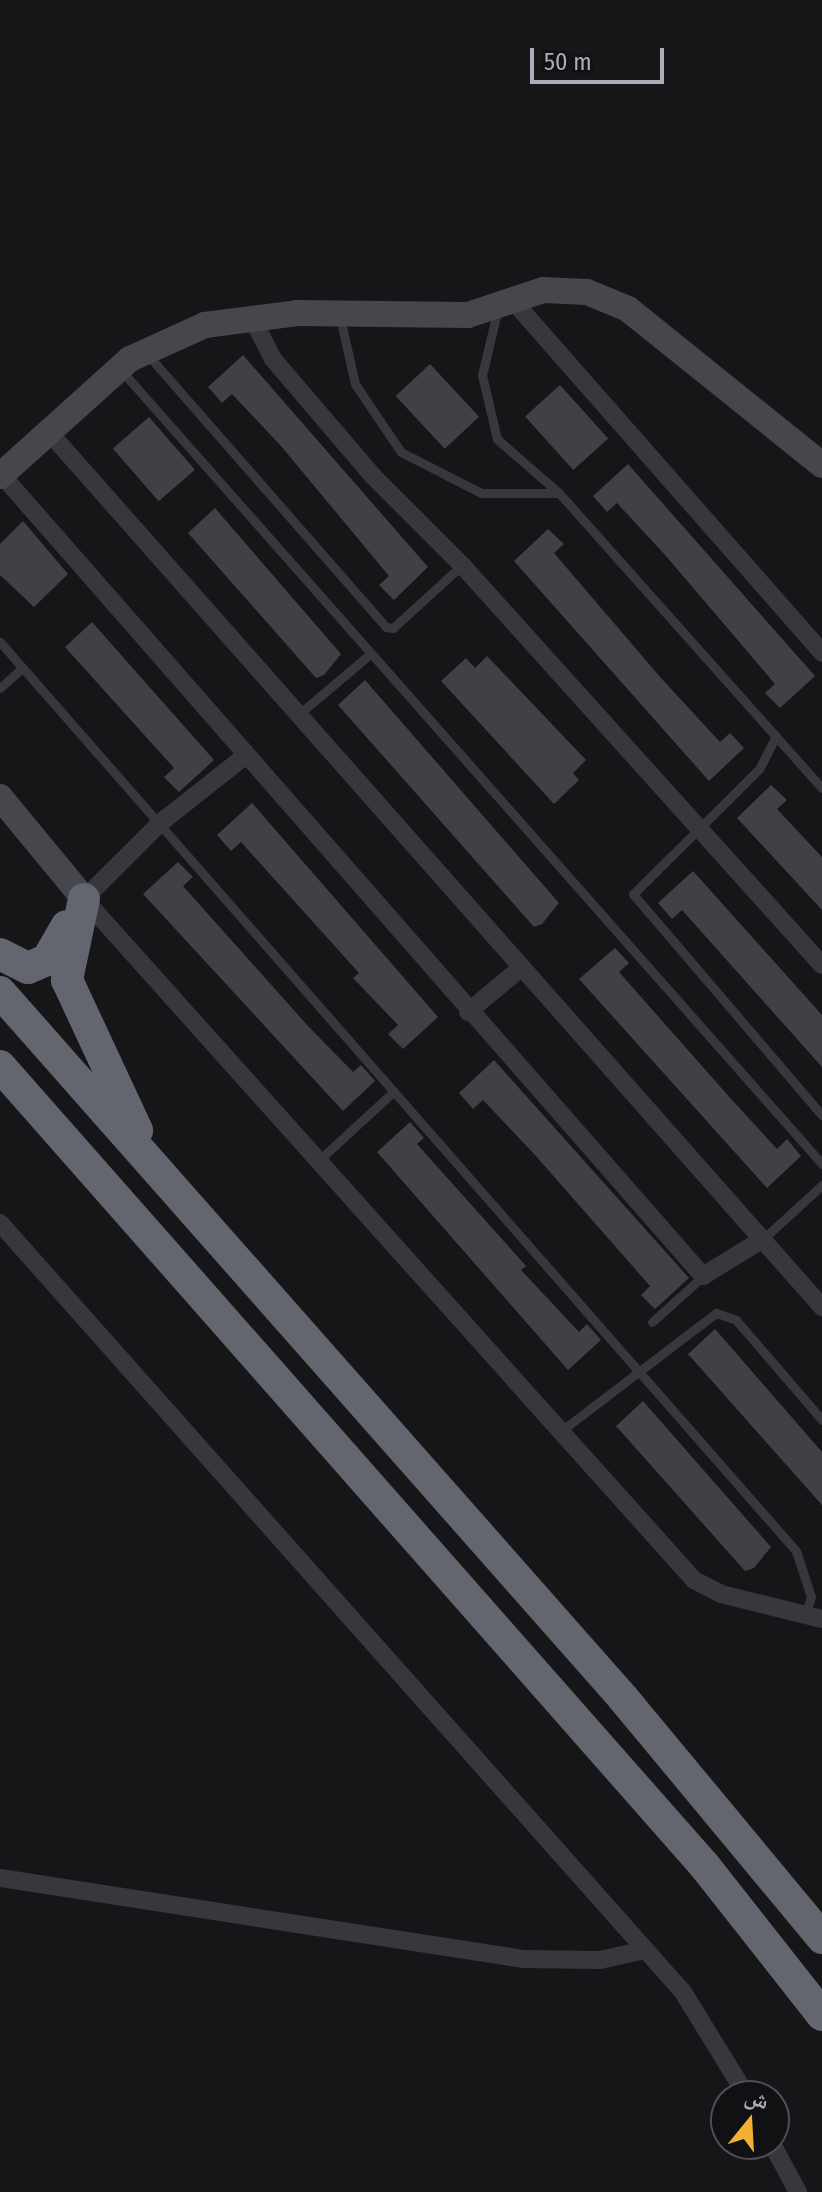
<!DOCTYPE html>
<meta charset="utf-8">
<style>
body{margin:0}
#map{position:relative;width:822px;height:2192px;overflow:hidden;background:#161618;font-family:"Fira Sans Condensed","Noto Naskh Arabic",sans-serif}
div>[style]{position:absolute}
.building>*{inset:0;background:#404145;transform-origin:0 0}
.lane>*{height:9px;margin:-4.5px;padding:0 4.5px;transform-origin:4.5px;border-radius:4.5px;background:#37383d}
.street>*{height:18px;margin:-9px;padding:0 9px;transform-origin:9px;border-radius:9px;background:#37383d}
.secondary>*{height:26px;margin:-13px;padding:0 13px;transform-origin:13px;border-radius:13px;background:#45474d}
.highway>*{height:32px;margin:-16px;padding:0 16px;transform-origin:16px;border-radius:16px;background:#63666e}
span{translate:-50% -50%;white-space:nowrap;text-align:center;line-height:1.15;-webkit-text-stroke:7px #111113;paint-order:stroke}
.north{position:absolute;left:710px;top:2080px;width:80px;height:80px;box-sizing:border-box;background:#111113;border:2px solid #4d4f55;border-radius:50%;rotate:18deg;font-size:22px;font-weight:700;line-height:32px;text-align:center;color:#a8adb8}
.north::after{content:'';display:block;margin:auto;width:28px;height:36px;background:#f2b134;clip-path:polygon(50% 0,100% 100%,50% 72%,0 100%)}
.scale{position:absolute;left:530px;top:48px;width:134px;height:36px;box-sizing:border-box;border:4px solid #a8adb8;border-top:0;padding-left:10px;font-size:24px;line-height:28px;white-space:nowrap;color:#a8adb8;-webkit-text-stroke:6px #111113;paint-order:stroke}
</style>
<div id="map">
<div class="building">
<i style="clip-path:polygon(243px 355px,428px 567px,394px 600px,379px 585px,389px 576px,281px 446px,232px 394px,222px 403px,208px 387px)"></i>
<i style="left:430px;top:364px;width:72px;height:47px;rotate:47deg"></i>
<i style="left:560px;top:385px;width:72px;height:47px;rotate:48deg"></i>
<i style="left:149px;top:417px;width:70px;height:48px;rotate:49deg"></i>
<i style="clip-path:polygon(628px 464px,815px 676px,780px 708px,765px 693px,775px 684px,666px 556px,617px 503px,607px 512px,593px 496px)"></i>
<i style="clip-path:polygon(215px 508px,341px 654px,324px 675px,316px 678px,188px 533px)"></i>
<i style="clip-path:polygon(23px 521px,68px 574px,34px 607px,0 575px,0 544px)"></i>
<i style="clip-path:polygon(548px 529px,564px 544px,554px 553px,661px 678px,720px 742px,730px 733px,744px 748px,709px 781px,514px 561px)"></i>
<i style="clip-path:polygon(92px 622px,214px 760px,179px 792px,164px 777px,174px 768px,65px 647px)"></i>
<i style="clip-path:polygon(487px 656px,586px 760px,573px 773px,579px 780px,554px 804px,441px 681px,466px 658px,475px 668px)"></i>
<i style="clip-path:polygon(365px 680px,559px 903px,542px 924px,534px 927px,338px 705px)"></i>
<i style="clip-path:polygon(771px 785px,787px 800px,777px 809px,822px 857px,822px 910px,737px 818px)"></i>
<i style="clip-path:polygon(252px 803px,438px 1017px,403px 1049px,388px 1034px,398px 1025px,353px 978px,359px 973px,241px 842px,231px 851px,217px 835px)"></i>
<i style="clip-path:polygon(178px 862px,193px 877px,183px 886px,308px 1026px,353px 1072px,361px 1065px,375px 1081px,343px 1111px,143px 894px)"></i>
<i style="clip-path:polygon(693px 871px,822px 1015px,822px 1067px,682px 910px,672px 919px,658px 903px)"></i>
<i style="clip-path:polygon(615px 948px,629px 963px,619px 972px,732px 1100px,777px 1149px,787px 1139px,801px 1156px,767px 1188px,579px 979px)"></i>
<i style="clip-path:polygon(494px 1060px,689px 1278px,655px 1309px,641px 1295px,650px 1286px,535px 1155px,483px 1100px,473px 1109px,459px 1093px)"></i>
<i style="clip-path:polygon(410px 1122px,424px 1138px,417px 1144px,526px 1266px,521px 1270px,579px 1332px,587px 1324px,601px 1340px,568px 1370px,377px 1152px)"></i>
<i style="clip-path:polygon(715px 1329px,822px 1452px,822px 1505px,688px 1354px)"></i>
<i style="clip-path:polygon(643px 1401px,771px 1547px,754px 1568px,745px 1571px,616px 1426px)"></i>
</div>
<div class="lane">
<i style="left:498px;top:308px;width:69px;rotate:103.4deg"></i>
<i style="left:482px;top:375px;width:66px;rotate:76.8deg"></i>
<i style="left:497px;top:439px;width:82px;rotate:41.1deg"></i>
<i style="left:559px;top:493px;width:395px;rotate:48.3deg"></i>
<i style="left:340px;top:317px;width:69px;rotate:77.4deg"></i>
<i style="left:355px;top:384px;width:82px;rotate:55.9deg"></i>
<i style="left:401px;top:452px;width:90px;rotate:27.1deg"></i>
<i style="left:481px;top:493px;width:78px"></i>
<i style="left:147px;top:354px;width:363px;rotate:48.8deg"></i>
<i style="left:386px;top:627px;width:7px;rotate:8deg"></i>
<i style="left:393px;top:628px;width:93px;rotate:-42.4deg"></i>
<i style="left:120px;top:369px;width:1061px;rotate:48.55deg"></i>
<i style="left:0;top:642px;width:1208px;rotate:48.79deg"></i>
<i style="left:796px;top:1551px;width:48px;rotate:71.9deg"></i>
<i style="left:811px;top:1597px;width:19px;rotate:108deg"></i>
<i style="left:0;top:688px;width:30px;rotate:-42deg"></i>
<i style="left:299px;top:714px;width:93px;rotate:-40.2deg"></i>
<i style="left:776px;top:736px;width:37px;rotate:117deg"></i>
<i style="left:759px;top:769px;width:177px;rotate:135.2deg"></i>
<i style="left:633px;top:894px;width:291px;rotate:49.5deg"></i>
<i style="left:318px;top:1161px;width:103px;rotate:-42.6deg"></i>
<i style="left:763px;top:1239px;width:80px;rotate:-42.5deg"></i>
<i style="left:652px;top:1322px;width:69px;rotate:-42deg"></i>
<i style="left:561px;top:1431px;width:195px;rotate:-37.3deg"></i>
<i style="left:716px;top:1313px;width:21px;rotate:19deg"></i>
<i style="left:736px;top:1320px;width:132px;rotate:49.3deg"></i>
</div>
<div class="street">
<i style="left:515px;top:303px;width:466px;rotate:48.7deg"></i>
<i style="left:252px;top:318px;width:46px;rotate:62.9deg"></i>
<i style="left:273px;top:359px;width:154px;rotate:49.5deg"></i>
<i style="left:373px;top:476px;width:126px;rotate:45deg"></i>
<i style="left:462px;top:565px;width:538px;rotate:48.01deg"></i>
<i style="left:49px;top:432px;width:1168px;rotate:48.54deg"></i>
<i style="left:1px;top:474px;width:1066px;rotate:48.8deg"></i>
<i style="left:703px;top:1276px;width:70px;rotate:-31.7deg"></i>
<i style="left:245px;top:756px;width:110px;rotate:141.7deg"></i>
<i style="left:159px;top:824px;width:106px;rotate:135deg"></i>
<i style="left:84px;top:899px;width:914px;rotate:48.15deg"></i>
<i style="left:694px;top:1580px;width:30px;rotate:27deg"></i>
<i style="left:721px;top:1594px;width:104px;rotate:13.9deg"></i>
<i style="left:468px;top:1012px;width:70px;rotate:-39.8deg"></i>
<i style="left:0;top:1223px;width:1029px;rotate:48.39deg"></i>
<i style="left:683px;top:1992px;width:122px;rotate:58.4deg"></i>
<i style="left:0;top:1878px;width:529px;rotate:8.8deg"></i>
<i style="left:523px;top:1959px;width:77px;rotate:0.7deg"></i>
<i style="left:600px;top:1960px;width:46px;rotate:-12.5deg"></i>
<i style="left:772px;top:2144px;width:55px;rotate:61.6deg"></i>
</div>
<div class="secondary">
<i style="left:0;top:476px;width:175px;rotate:-42deg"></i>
<i style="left:130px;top:359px;width:82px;rotate:-24.4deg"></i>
<i style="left:205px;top:325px;width:93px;rotate:-7.4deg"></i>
<i style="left:297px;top:313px;width:171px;rotate:0.7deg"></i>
<i style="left:468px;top:315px;width:79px;rotate:-18.4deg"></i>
<i style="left:543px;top:290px;width:44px;rotate:2.6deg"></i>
<i style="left:587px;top:292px;width:44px;rotate:22.5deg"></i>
<i style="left:628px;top:309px;width:249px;rotate:38.8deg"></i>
<i style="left:0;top:797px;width:132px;rotate:50.5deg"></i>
</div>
<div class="highway">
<i style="left:84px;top:899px;width:83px;rotate:101.9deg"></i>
<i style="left:67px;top:980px;width:166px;rotate:65deg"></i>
<i style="left:0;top:954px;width:31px;rotate:27deg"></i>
<i style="left:28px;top:968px;width:21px;rotate:-23deg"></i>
<i style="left:47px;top:960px;width:39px;rotate:-60deg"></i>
<i style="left:0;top:992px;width:942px;rotate:48.57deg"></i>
<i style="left:623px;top:1698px;width:312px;rotate:50.3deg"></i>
<i style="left:0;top:1066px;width:1065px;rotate:48.62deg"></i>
<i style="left:704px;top:1865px;width:191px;rotate:51.8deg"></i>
</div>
<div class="north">ش</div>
<div class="scale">50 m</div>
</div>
